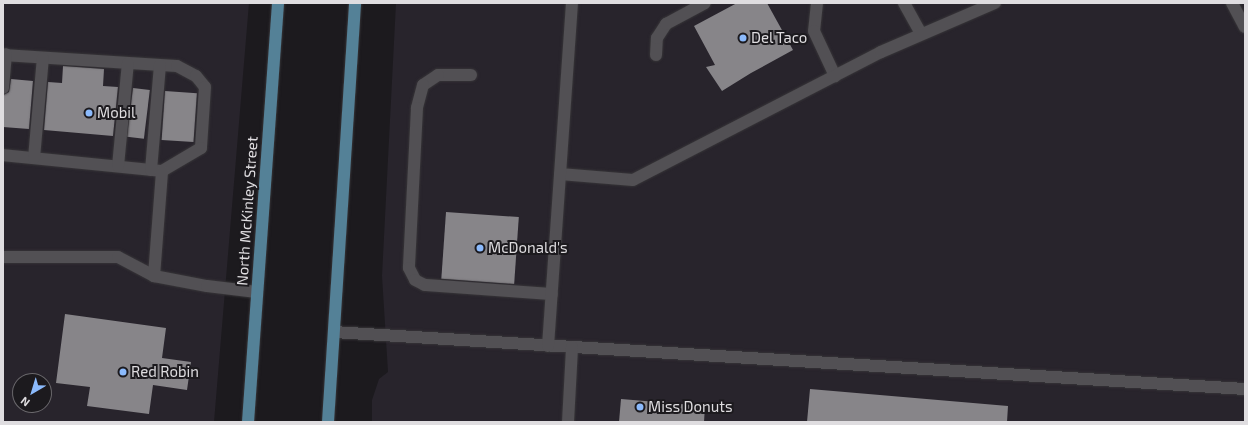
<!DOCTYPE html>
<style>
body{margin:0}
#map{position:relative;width:1248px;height:425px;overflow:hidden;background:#1c1a1e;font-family:"Exo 2",sans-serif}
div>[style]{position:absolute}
.built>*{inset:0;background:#28242c}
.building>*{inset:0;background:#878589;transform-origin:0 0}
.roads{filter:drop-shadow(0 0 1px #373538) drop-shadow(0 0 1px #373538)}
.minor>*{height:12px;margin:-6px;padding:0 6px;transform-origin:6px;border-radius:6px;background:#525054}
.major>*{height:12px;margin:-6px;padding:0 6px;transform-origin:6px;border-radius:6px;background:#548197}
.dots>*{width:11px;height:11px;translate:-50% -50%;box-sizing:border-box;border:2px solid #1c1a1e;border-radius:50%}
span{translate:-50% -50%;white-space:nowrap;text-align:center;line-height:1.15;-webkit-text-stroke:4px #1c1a1e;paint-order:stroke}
.poi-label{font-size:15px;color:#dfdde0}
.left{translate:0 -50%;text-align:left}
.street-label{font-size:15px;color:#dfdde0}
.frame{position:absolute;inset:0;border:4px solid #dfdde0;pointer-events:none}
.north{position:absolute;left:12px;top:373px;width:40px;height:40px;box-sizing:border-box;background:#1c1a1e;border:1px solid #6a686c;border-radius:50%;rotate:218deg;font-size:11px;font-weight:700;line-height:16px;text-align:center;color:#dfdde0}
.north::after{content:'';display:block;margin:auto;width:14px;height:18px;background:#8bbafc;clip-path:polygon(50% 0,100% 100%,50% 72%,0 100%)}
</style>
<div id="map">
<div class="built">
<i style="clip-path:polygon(evenodd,3px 3px,249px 3px,214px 422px,3px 422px,3px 3px,20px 381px,44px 381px,44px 405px,20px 405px,20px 381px)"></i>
<i style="clip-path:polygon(396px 3px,1245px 3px,1245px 422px,372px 422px,372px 400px,379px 379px,388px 372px,382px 276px)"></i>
</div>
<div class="building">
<i style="clip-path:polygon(737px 3px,767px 3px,793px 50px,751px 73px,722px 91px,706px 67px,715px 65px,694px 26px)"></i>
<i style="clip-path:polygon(63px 66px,104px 69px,103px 86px,118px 87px,113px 136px,44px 130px,48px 82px,62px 83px)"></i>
<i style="clip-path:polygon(11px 79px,33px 81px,29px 129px,3px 127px,3px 95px,9px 92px)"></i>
<i style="left:133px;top:88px;width:17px;height:49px;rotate:7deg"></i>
<i style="left:165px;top:91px;width:32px;height:49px;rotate:4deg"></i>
<i style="left:446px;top:212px;width:73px;height:67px;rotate:4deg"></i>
<i style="clip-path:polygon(65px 314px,166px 328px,162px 358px,191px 362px,187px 390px,153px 385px,149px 414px,87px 406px,90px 387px,56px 383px)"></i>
<i style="clip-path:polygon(810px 389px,1008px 406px,1007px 422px,807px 422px)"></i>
<i style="clip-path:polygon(621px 399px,705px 406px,704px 422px,619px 422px)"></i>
</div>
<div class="roads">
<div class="minor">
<i style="left:817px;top:3px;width:28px;rotate:96deg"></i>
<i style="left:814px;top:31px;width:50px;rotate:65deg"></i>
<i style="left:904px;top:3px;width:35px;rotate:61deg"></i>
<i style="left:1232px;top:3px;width:27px;rotate:62deg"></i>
<i style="left:3px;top:55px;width:174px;rotate:3.6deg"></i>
<i style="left:177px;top:66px;width:21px;rotate:28deg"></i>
<i style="left:196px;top:76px;width:14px;rotate:51deg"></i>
<i style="left:205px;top:87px;width:61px;rotate:93.8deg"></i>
<i style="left:201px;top:148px;width:45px;rotate:149.5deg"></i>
<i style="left:162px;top:171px;width:160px;rotate:-174.3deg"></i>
<i style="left:656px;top:55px;width:17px;rotate:-87deg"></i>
<i style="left:657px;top:38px;width:17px;rotate:-57deg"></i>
<i style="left:666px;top:24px;width:44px;rotate:-28.3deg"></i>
<i style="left:471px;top:75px;width:33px;rotate:180deg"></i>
<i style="left:438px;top:75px;width:18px;rotate:146deg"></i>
<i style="left:423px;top:85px;width:24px;rotate:105deg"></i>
<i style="left:417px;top:108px;width:160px;rotate:92.9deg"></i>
<i style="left:409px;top:268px;width:13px;rotate:63deg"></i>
<i style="left:415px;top:280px;width:11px;rotate:27deg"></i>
<i style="left:425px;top:285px;width:127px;rotate:4.1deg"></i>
<i style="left:3px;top:88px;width:34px;rotate:-85deg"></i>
<i style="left:34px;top:158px;width:100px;rotate:-84.9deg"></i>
<i style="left:118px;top:166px;width:103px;rotate:-84.5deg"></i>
<i style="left:151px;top:170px;width:105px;rotate:-85.1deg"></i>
<i style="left:560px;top:174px;width:73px;rotate:4.7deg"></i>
<i style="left:633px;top:180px;width:279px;rotate:-27.3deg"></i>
<i style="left:881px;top:52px;width:124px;rotate:-23.3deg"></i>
<i style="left:3px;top:257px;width:115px"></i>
<i style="left:118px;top:257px;width:41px;rotate:27.8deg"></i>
<i style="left:154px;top:276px;width:54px;rotate:10.7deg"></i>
<i style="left:207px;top:286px;width:50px;rotate:6.8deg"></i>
<i style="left:154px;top:276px;width:105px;rotate:-85.6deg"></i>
<i style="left:334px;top:332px;width:913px;rotate:3.58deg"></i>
<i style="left:548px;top:346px;width:344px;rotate:-86deg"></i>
<i style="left:568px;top:422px;width:75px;rotate:-86.9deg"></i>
</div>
<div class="major">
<i style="left:248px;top:422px;width:420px;rotate:-85.9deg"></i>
<i style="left:328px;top:422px;width:420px;rotate:-86.3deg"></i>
</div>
</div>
<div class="dots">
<i style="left:743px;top:38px;background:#8bbafc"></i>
<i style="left:89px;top:113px;background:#8bbafc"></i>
<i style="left:480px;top:248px;background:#8bbafc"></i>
<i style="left:123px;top:372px;background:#8bbafc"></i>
<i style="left:640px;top:407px;background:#8bbafc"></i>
</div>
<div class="poi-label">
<span class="left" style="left:751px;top:38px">Del Taco</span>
<span class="left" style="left:97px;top:113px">Mobil</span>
<span class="left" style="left:488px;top:248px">McDonald's</span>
<span class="left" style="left:131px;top:372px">Red Robin</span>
<span class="left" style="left:648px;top:407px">Miss Donuts</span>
</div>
<div class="street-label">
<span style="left:247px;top:211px;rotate:-86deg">North McKinley Street</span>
</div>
<div class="frame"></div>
<div class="north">N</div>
</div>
